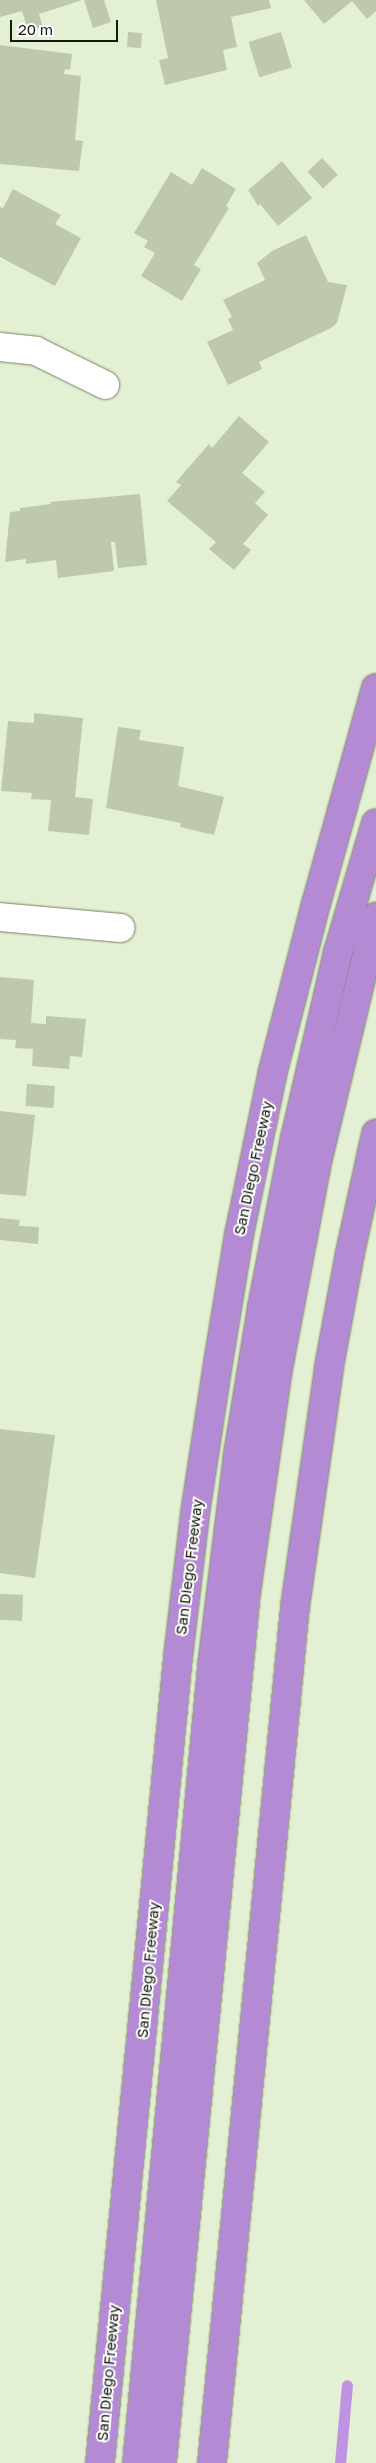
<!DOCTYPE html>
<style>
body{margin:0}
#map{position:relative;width:376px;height:2463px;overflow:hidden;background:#e4f0d3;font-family:"Golos Text",sans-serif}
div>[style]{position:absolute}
.stream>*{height:11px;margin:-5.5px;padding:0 5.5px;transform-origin:5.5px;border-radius:5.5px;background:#c092e2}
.building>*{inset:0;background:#bdc8ad;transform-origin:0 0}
.roads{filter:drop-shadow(0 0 1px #778168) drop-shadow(0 0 1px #778168)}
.minor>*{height:28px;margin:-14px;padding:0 14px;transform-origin:14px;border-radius:14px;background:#fff}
.highway>*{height:28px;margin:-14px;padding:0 14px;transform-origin:14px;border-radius:14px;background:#b58ad5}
span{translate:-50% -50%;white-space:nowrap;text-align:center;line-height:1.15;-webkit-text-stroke:4px #fff;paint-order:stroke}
.street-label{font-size:15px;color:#15190f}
.scale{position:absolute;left:10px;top:20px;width:108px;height:22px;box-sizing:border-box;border:2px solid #15190f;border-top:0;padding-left:6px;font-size:15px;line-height:18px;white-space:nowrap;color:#15190f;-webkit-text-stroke:4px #fff;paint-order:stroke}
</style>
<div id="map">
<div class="stream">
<i style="left:340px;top:2463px;width:78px;rotate:-84.9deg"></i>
</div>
<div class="building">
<i style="clip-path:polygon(0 0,82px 0,39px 14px,43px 27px,28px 31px,22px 11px,0 17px)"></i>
<i style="clip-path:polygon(84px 0,104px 0,111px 22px,93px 28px)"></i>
<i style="clip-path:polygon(156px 0,269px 0,271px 8px,231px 17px,237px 47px,223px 50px,227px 70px,165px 85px,159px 60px,168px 58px)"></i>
<i style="clip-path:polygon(304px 0,376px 0,376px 11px,367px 19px,352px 1px,324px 24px)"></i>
<i style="left:128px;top:32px;width:14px;height:15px;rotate:4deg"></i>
<i style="left:281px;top:32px;width:37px;height:34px;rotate:73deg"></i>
<i style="clip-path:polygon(0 45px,72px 54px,70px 70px,65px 69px,64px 74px,81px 76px,75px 140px,83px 141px,79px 171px,0 164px)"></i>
<i style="left:322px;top:158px;width:23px;height:20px;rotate:47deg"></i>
<i style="clip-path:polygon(282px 161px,312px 198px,278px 226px,260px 204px,258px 206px,248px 190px)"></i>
<i style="clip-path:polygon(202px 168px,236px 189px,226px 206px,229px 208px,194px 265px,201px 269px,182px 301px,141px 276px,155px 253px,144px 247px,148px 241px,134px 233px,171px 172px,192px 185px)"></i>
<i style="clip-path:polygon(13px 189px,61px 215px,55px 224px,81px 238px,55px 286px,0 257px,0 207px,3px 208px)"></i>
<i style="clip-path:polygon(306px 235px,328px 282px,347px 285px,337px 323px,331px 328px,259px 362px,262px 369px,228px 385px,207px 342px,233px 330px,228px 319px,232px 317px,223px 300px,265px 280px,257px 263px,272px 251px)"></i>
<i style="clip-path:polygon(239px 416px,269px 442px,242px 473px,265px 492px,255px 503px,268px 515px,243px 544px,251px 550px,234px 570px,209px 549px,216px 542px,167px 501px,181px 485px,176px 482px,209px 444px,212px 448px)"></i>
<i style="clip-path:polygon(140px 494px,147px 565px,118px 568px,115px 542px,111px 542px,114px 571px,58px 578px,56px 560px,26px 564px,26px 559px,5px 562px,10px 512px,20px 511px,20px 508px,51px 504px,50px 502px)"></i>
<i style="clip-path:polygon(34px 713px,83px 718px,75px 797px,93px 799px,89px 835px,48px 831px,51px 800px,31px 799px,32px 793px,1px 791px,8px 721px,34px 723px)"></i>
<i style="clip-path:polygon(118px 727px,141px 730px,139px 740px,184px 747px,178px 786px,224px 797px,214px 835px,180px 827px,181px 823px,106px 808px)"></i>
<i style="clip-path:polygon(0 977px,34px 980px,31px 1023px,46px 1024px,46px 1016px,86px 1019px,82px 1057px,70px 1056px,69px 1069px,32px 1066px,33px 1049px,15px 1048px,16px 1040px,0 1039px)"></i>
<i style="left:27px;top:1084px;width:28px;height:22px;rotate:4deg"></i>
<i style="clip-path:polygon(0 1111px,35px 1115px,26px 1196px,0 1194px)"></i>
<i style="clip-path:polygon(0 1218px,20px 1220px,19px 1226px,39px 1227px,38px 1244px,0 1240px)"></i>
<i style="clip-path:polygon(0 1429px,55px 1435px,35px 1578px,0 1573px)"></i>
<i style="left:0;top:1594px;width:23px;height:26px;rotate:2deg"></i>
</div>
<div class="roads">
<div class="minor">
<i style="left:0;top:347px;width:36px;rotate:6deg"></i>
<i style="left:36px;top:351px;width:77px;rotate:26.2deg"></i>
<i style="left:0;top:917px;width:121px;rotate:5.2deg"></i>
</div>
<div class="highway">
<i style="left:100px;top:2463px;width:810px;rotate:-84.47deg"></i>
<i style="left:178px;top:1657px;width:151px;rotate:-83.2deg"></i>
<i style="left:196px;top:1507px;width:152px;rotate:-81.3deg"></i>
<i style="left:219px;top:1357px;width:124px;rotate:-80.7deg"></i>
<i style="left:239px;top:1235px;width:167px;rotate:-78.3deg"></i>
<i style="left:273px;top:1071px;width:172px;rotate:-75.6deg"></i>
<i style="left:316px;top:904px;width:224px;rotate:-74.5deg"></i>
<i style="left:137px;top:2463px;width:801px;rotate:-84.62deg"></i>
<i style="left:212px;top:1666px;width:214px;rotate:-83deg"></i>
<i style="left:238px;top:1454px;width:149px;rotate:-80.7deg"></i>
<i style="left:262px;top:1307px;width:172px;rotate:-79deg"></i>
<i style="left:295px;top:1138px;width:191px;rotate:-77deg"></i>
<i style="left:338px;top:952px;width:134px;rotate:-73.6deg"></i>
<i style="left:162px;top:2463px;width:874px;rotate:-84.49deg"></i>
<i style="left:246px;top:1593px;width:226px;rotate:-81.9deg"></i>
<i style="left:278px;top:1369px;width:215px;rotate:-79.3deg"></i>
<i style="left:318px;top:1158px;width:248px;rotate:-76.5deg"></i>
<i style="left:212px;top:2463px;width:860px;rotate:-84.46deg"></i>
<i style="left:295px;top:1607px;width:242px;rotate:-81.9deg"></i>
<i style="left:329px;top:1367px;width:116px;rotate:-79.6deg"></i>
<i style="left:350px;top:1253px;width:122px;rotate:-77.7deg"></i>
</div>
</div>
<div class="street-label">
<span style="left:253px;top:1168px;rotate:-78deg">San Diego Freeway</span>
<span style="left:189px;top:1567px;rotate:-83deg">San Diego Freeway</span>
<span style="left:148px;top:1970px;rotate:-85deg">San Diego Freeway</span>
<span style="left:108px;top:2373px;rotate:-85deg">San Diego Freeway</span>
</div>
<div class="scale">20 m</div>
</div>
